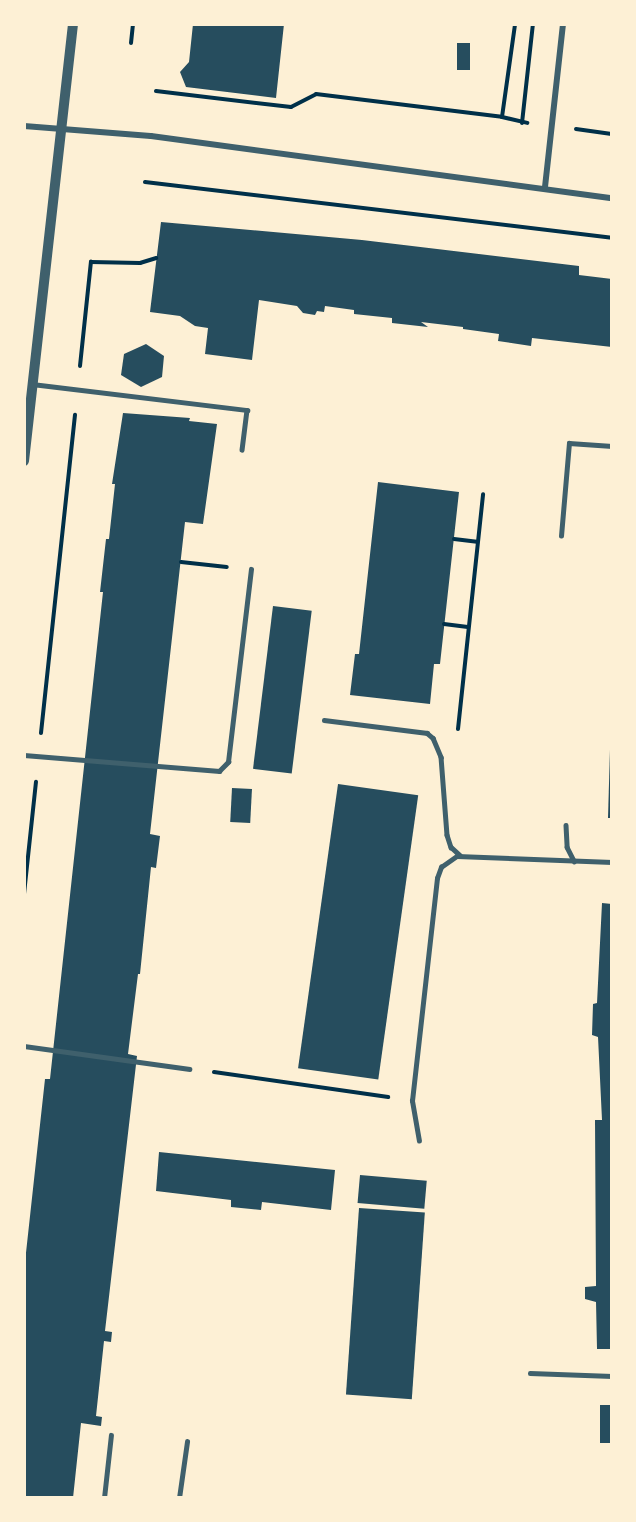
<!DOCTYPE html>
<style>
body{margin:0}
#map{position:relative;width:636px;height:1522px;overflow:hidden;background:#fdf0d5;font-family:"PT Sans",sans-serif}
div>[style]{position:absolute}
.building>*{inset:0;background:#264d5e;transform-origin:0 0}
.path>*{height:4px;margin:-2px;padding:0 2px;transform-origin:2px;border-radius:2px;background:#003049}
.service>*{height:4.5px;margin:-2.25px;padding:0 2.25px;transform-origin:2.25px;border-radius:2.25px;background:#3f606c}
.minor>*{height:6px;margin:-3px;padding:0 3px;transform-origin:3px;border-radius:3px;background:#3f606c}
.tertiary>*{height:10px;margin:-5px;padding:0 5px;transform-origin:5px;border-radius:5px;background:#3f606c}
span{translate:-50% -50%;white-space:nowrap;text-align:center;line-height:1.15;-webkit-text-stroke:4.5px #fdf0d5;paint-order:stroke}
.frame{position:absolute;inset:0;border:26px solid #fdf0d5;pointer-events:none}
</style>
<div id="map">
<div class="building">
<i style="clip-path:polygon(193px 24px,284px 24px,276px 98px,186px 87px,180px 72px,189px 62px)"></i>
<i style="left:457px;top:43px;width:13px;height:27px"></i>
<i style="clip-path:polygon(161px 222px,362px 240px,579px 266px,579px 275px,612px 279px,612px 347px,532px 338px,531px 346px,498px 341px,499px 334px,463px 329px,463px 327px,421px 322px,428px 327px,392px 323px,392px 318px,354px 314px,354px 310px,325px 306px,324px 312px,317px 311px,315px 315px,303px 313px,297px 306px,259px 300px,252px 360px,205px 354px,208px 328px,195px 326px,180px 316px,150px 312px)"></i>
<i style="clip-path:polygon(146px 344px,164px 356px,162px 377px,141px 387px,121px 375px,124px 354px)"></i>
<i style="clip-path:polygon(123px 413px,190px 418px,189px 421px,217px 424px,203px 524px,185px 522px,150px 834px,160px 836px,156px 868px,151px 867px,140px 974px,138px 974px,128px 1054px,137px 1056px,105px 1331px,112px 1332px,111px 1342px,104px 1341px,96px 1416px,102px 1417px,101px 1426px,81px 1423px,73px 1498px,24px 1498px,24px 1271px,45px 1079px,50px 1079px,103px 592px,100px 592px,106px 539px,109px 539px,115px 484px,112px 484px)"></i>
<i style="clip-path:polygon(378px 482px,459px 492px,440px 664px,434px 664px,430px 704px,350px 695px,355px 654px,359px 654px)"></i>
<i style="left:273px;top:606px;width:39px;height:164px;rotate:7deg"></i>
<i style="clip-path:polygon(610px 749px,612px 749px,612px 818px,608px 818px)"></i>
<i style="left:338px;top:784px;width:81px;height:287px;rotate:8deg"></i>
<i style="left:232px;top:788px;width:20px;height:34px;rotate:3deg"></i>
<i style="clip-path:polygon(602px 903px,612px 904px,612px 1349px,597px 1349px,596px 1302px,585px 1299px,585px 1287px,596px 1286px,595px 1120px,602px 1120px,598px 1037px,592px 1035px,593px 1004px,597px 1003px)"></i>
<i style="clip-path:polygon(159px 1152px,335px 1170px,331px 1210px,262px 1202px,261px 1210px,231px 1207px,231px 1200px,156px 1191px)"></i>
<i style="left:360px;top:1175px;width:67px;height:28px;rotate:5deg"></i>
<i style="left:359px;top:1208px;width:66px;height:187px;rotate:4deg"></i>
<i style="left:600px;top:1405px;width:12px;height:38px"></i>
</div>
<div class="path">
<i style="left:131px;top:43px;width:19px;rotate:-84deg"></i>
<i style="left:156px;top:91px;width:136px;rotate:6.8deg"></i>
<i style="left:291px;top:107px;width:28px;rotate:-27deg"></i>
<i style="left:316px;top:94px;width:187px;rotate:7deg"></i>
<i style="left:502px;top:117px;width:26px;rotate:13deg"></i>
<i style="left:502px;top:117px;width:94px;rotate:-82deg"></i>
<i style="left:522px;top:123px;width:100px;rotate:-83.7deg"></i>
<i style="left:576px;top:129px;width:36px;rotate:8deg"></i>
<i style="left:145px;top:182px;width:470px;rotate:6.8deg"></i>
<i style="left:80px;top:366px;width:105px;rotate:-84deg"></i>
<i style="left:91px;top:262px;width:49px;rotate:1.2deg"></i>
<i style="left:140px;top:263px;width:17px;rotate:-17deg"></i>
<i style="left:454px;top:539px;width:23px;rotate:7deg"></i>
<i style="left:181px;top:562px;width:46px;rotate:6.2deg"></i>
<i style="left:444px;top:624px;width:24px;rotate:7deg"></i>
<i style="left:458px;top:729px;width:236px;rotate:-83.9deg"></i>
<i style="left:41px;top:733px;width:320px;rotate:-83.9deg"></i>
<i style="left:24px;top:894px;width:113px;rotate:-83.9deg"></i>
<i style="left:214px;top:1072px;width:176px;rotate:8.2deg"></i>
</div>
<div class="service">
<i style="left:32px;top:384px;width:217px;rotate:6.9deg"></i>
<i style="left:247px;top:410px;width:40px;rotate:97.1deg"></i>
<i style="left:561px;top:536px;width:93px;rotate:-85.1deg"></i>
<i style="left:569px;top:443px;width:43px;rotate:4deg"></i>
<i style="left:324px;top:720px;width:104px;rotate:7.2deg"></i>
<i style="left:427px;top:733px;width:8px;rotate:40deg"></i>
<i style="left:433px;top:738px;width:21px;rotate:67deg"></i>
<i style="left:441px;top:757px;width:78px;rotate:85.6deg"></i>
<i style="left:447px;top:835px;width:13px;rotate:72deg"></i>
<i style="left:451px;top:847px;width:12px;rotate:42deg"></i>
<i style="left:24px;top:755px;width:196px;rotate:4.7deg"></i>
<i style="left:219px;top:771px;width:13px;rotate:-45deg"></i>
<i style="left:228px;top:762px;width:194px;rotate:-83.2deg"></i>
<i style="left:566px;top:825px;width:22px;rotate:87deg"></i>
<i style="left:567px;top:847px;width:16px;rotate:63deg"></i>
<i style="left:24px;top:1046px;width:167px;rotate:7.9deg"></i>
<i style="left:419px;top:1141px;width:41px;rotate:-99.9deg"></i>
<i style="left:412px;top:1101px;width:224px;rotate:-83.6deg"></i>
<i style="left:437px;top:878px;width:12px;rotate:-70deg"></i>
<i style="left:441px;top:867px;width:19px;rotate:-35deg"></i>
<i style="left:457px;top:856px;width:155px;rotate:2.2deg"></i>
<i style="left:530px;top:1373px;width:82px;rotate:2.1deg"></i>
<i style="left:104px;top:1498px;width:63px;rotate:-83.7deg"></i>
<i style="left:179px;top:1498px;width:57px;rotate:-81.9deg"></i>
</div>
<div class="minor">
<i style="left:24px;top:126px;width:127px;rotate:4.5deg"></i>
<i style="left:151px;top:136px;width:465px;rotate:7.7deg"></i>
<i style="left:545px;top:187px;width:164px;rotate:-83.7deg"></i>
</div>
<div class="tertiary">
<i style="left:24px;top:461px;width:440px;rotate:-83.6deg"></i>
</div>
<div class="frame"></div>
</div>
